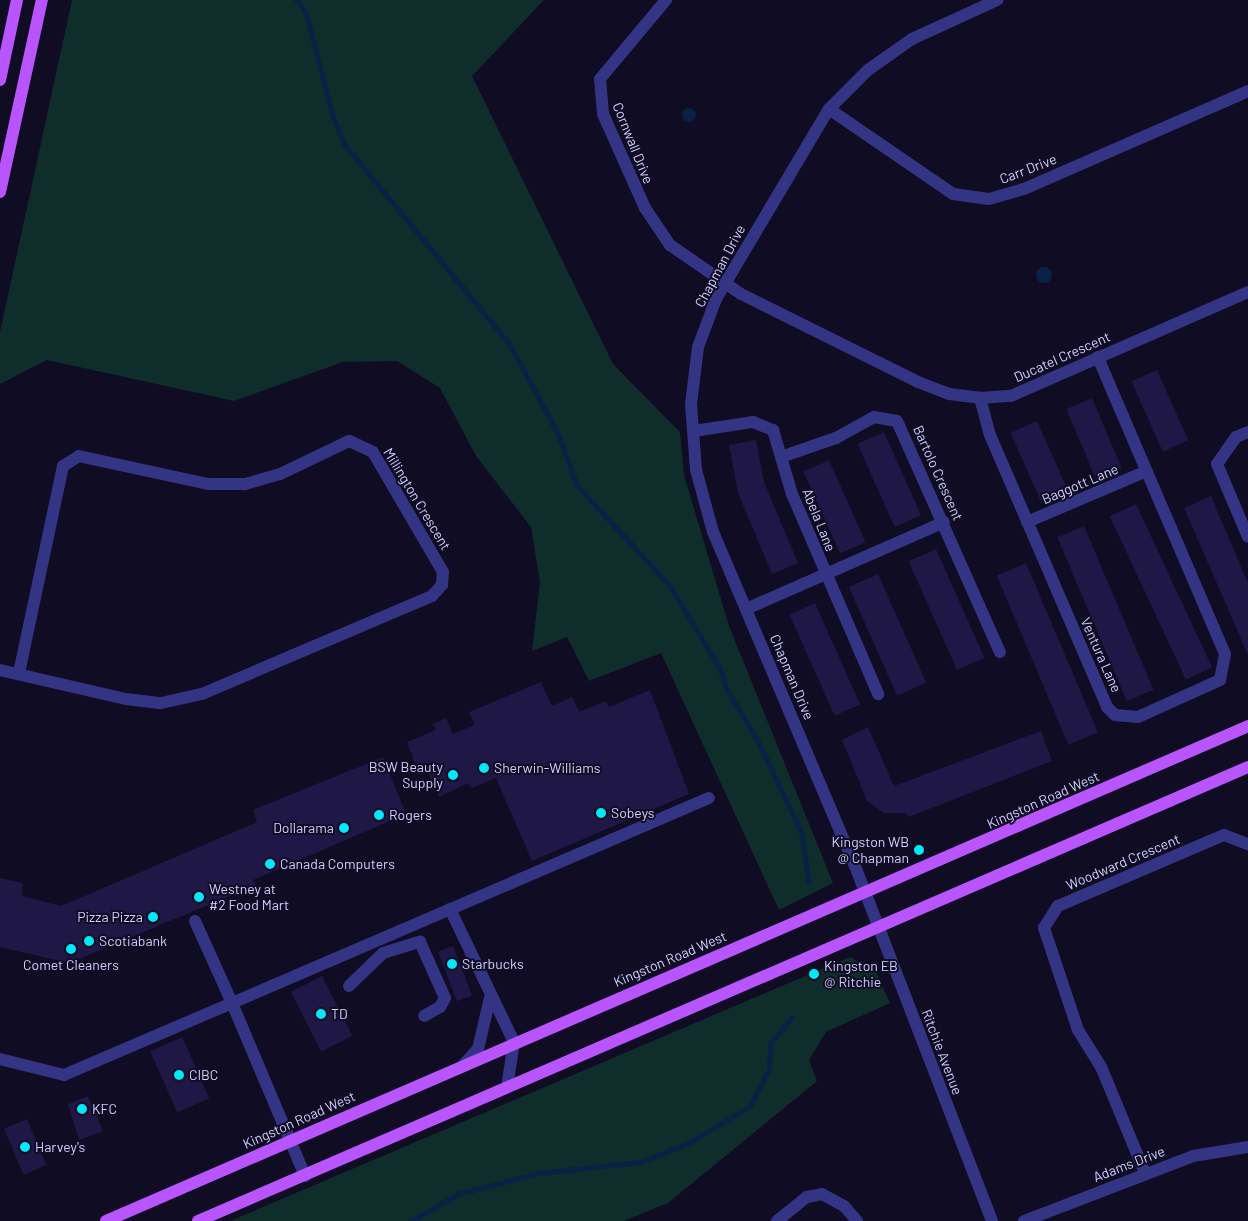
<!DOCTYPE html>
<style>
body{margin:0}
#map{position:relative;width:1248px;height:1221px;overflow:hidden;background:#0f0c23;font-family:Barlow,sans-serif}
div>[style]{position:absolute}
.green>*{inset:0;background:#0f2d2b}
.water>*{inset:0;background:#082145}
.round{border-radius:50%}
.stream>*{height:4.5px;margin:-2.25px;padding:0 2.25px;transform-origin:2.25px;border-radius:2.25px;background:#082145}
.building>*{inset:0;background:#1f1745;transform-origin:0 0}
.minor>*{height:12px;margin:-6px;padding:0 6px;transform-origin:6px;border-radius:6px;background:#343485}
.major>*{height:12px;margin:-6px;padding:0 6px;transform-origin:6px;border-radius:6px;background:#b955ff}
.dots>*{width:14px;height:14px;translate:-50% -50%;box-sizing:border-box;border:2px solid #0f0c23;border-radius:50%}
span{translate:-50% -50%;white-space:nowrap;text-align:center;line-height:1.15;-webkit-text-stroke:4px #0f0c23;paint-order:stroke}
.street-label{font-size:14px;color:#d2ceff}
.poi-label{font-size:14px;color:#d2ceff}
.right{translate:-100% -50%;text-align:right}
.left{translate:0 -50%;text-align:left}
</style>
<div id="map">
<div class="green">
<i style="clip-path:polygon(72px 0,544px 0,472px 76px,613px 364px,680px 432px,684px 475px,729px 626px,833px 883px,779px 910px,661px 653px,589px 681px,567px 637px,532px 651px,540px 582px,531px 527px,476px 456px,440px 388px,397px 361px,343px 362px,234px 401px,47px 360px,0 384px,0 332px)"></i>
<i style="clip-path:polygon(850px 957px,876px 972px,890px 1003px,826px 1032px,809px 1060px,817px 1081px,668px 1203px,624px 1221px,230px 1221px)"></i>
</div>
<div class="water">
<i class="round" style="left:682px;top:108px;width:14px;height:14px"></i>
<i class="round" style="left:1036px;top:267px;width:16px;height:16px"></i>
</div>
<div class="stream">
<i style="left:297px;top:0;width:18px;rotate:56deg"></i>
<i style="left:307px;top:15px;width:104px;rotate:75.6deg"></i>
<i style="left:333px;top:116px;width:33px;rotate:67deg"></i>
<i style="left:346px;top:146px;width:256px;rotate:50.4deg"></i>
<i style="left:509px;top:343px;width:102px;rotate:61.4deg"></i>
<i style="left:558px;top:433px;width:55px;rotate:69.9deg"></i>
<i style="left:577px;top:485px;width:139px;rotate:47.3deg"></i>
<i style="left:671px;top:587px;width:95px;rotate:58.8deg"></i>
<i style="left:720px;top:668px;width:23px;rotate:72deg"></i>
<i style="left:727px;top:690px;width:57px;rotate:58.5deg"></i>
<i style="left:757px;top:739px;width:104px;rotate:64.4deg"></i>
<i style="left:802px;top:833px;width:49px;rotate:81.9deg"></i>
<i style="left:411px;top:1221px;width:54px;rotate:-29.9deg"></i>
<i style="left:458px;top:1194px;width:84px;rotate:-14.5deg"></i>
<i style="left:539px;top:1173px;width:102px;rotate:-6.2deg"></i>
<i style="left:640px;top:1162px;width:53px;rotate:-21.2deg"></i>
<i style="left:689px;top:1143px;width:71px;rotate:-31.2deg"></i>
<i style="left:750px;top:1106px;width:42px;rotate:-62.8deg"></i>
<i style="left:769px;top:1069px;width:26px;rotate:-86deg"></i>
<i style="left:771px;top:1043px;width:32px;rotate:-51deg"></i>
</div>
<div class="building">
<i style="left:1157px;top:370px;width:77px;height:28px;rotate:66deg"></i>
<i style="left:1092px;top:398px;width:76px;height:28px;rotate:67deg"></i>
<i style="left:1037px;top:421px;width:77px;height:29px;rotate:66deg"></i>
<i style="left:884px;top:432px;width:91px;height:29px;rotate:66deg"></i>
<i style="clip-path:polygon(756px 440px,764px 482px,798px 563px,772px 574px,738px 493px,729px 445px)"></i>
<i style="left:829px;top:460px;width:90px;height:28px;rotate:66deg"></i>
<i style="clip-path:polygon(1211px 496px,1248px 583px,1248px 655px,1184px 508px)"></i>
<i style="left:1136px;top:504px;width:180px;height:29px;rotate:65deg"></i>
<i style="left:1084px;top:526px;width:178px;height:29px;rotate:67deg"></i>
<i style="left:936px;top:549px;width:119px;height:30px;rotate:66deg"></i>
<i style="left:1026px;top:563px;width:184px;height:32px;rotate:67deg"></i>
<i style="left:878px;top:574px;width:119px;height:32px;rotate:66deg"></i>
<i style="left:815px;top:603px;width:111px;height:28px;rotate:66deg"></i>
<i style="clip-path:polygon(541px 682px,552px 706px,572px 697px,579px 712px,606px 701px,609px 707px,650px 690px,689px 794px,532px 861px,496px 778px,472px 788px,468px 783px,439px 797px,424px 762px,416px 766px,407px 742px,436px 730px,433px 724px,446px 718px,453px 734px,475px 725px,469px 712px)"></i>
<i style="clip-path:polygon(868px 727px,894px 786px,1041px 731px,1052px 761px,909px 817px,906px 813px,884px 813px,867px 801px,842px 740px)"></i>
<i style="clip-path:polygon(383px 757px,406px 814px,253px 880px,256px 885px,69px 963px,0 947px,0 878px,23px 883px,22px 896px,61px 906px,257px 822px,253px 810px)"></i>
<i style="left:453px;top:946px;width:53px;height:16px;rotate:69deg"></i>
<i style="left:322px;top:976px;width:67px;height:35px;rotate:63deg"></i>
<i style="left:182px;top:1037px;width:67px;height:35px;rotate:66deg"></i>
<i style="clip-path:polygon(88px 1096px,103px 1131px,79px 1140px,68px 1104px)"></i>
<i style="left:27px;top:1119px;width:50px;height:25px;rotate:67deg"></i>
</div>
<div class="minor">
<i style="left:666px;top:0;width:103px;rotate:129.9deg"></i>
<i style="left:600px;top:79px;width:35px;rotate:85deg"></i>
<i style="left:603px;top:114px;width:103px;rotate:65.9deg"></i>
<i style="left:645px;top:208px;width:45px;rotate:56deg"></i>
<i style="left:670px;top:245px;width:86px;rotate:34.6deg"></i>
<i style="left:741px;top:294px;width:198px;rotate:26.4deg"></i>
<i style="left:918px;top:382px;width:33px;rotate:21deg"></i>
<i style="left:949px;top:394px;width:31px;rotate:7deg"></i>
<i style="left:980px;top:398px;width:31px;rotate:-4deg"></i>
<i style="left:1011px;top:396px;width:259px;rotate:-23.7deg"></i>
<i style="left:829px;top:109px;width:150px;rotate:34.4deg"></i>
<i style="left:953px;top:194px;width:36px;rotate:8deg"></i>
<i style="left:989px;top:199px;width:36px;rotate:-16deg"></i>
<i style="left:1024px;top:189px;width:244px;rotate:-23.6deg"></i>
<i style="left:980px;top:398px;width:38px;rotate:75deg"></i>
<i style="left:990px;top:435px;width:296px;rotate:66.7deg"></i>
<i style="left:1107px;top:707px;width:11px;rotate:45deg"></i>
<i style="left:1115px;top:715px;width:23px;rotate:5deg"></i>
<i style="left:1138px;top:717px;width:90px;rotate:-24.3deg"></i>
<i style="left:1220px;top:680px;width:26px;rotate:-79deg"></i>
<i style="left:1225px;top:654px;width:323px;rotate:-113.2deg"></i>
<i style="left:694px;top:431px;width:60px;rotate:-8.7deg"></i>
<i style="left:753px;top:422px;width:22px;rotate:22deg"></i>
<i style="left:773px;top:430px;width:67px;rotate:73.5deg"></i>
<i style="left:792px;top:494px;width:218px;rotate:66.7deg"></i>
<i style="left:1248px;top:432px;width:13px;rotate:157deg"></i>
<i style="left:1236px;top:437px;width:33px;rotate:125deg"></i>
<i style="left:1217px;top:464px;width:79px;rotate:67deg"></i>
<i style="left:781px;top:457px;width:58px;rotate:-19.1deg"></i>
<i style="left:836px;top:438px;width:43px;rotate:-28.9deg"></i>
<i style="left:874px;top:417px;width:23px;rotate:10deg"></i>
<i style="left:897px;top:421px;width:253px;rotate:66deg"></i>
<i style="left:1027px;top:522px;width:127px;rotate:-23.1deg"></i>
<i style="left:746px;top:609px;width:216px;rotate:-23.7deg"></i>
<i style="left:0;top:670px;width:129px;rotate:13deg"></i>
<i style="left:126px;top:699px;width:35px;rotate:7deg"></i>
<i style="left:161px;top:703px;width:42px;rotate:-12.4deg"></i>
<i style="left:202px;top:694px;width:250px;rotate:-23.1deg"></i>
<i style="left:432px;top:596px;width:15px;rotate:-48deg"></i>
<i style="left:442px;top:585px;width:13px;rotate:-86deg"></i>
<i style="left:443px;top:572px;width:139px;rotate:-120.3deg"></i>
<i style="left:373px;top:452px;width:26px;rotate:-155deg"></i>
<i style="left:349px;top:441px;width:76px;rotate:154.4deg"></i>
<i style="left:280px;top:474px;width:37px;rotate:164deg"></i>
<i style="left:244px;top:484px;width:36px;rotate:180deg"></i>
<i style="left:208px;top:484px;width:132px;rotate:-167.8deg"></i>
<i style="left:79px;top:456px;width:19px;rotate:148deg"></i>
<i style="left:63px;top:466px;width:212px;rotate:102deg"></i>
<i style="left:450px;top:909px;width:148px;rotate:64.3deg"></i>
<i style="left:514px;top:1042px;width:46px;rotate:98.8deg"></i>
<i style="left:195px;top:921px;width:90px;rotate:65.7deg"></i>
<i style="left:232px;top:1003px;width:519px;rotate:-23.26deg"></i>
<i style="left:349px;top:986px;width:47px;rotate:-44.1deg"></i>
<i style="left:383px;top:953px;width:39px;rotate:-17deg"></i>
<i style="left:420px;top:942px;width:61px;rotate:65.9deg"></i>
<i style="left:445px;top:998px;width:10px;rotate:119deg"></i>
<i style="left:440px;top:1007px;width:18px;rotate:151deg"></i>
<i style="left:0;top:1059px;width:66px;rotate:14deg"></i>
<i style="left:64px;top:1075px;width:183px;rotate:-23.2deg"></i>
<i style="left:232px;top:1003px;width:188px;rotate:67.1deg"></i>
<i style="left:464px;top:1064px;width:21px;rotate:-47deg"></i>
<i style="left:478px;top:1049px;width:52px;rotate:-76.8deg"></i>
<i style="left:1145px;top:1173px;width:115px;rotate:-112.5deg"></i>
<i style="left:1101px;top:1067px;width:44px;rotate:-121.9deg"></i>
<i style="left:1078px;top:1030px;width:108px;rotate:-108.4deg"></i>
<i style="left:1044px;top:928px;width:26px;rotate:-58deg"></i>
<i style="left:1058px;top:906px;width:181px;rotate:-23.2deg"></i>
<i style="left:1224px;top:835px;width:26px;rotate:21deg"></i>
<i style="left:777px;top:1221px;width:38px;rotate:-39deg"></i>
<i style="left:807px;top:1197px;width:15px;rotate:-11deg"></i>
<i style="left:822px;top:1194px;width:25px;rotate:29deg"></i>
<i style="left:844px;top:1206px;width:20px;rotate:49deg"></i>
<i style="left:992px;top:1221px;width:375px;rotate:-111.1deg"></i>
<i style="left:857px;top:871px;width:368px;rotate:-113deg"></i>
<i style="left:713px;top:532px;width:64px;rotate:-105.3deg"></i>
<i style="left:696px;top:470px;width:66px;rotate:-94.3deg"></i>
<i style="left:691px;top:404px;width:57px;rotate:-83deg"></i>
<i style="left:698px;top:347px;width:51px;rotate:-69.4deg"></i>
<i style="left:716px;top:299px;width:221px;rotate:-59.3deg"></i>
<i style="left:829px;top:109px;width:55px;rotate:-45deg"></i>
<i style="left:868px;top:70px;width:54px;rotate:-35.2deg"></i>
<i style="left:912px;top:39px;width:94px;rotate:-24.6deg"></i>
<i style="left:1024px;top:1221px;width:181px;rotate:-21deg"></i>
<i style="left:1193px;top:1156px;width:56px;rotate:-9.3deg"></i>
</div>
<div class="major">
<i style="left:0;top:80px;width:82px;rotate:-78deg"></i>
<i style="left:0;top:192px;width:197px;rotate:-77.7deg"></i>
<i style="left:106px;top:1221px;width:1245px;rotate:-23.43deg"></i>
<i style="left:198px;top:1221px;width:1144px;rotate:-23.38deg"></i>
</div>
<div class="dots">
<i style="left:484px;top:768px;background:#00e9f9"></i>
<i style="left:453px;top:775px;background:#00e9f9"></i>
<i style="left:601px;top:813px;background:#00e9f9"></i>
<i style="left:379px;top:815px;background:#00e9f9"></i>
<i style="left:344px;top:828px;background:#00e9f9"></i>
<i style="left:919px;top:850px;background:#00e9f9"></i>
<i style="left:270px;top:864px;background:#00e9f9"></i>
<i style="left:199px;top:897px;background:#00e9f9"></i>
<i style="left:153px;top:917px;background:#00e9f9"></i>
<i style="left:89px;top:941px;background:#00e9f9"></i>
<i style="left:71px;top:949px;background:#00e9f9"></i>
<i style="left:452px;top:964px;background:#00e9f9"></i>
<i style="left:814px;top:974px;background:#00e9f9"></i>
<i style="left:321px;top:1014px;background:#00e9f9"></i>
<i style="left:179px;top:1075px;background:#00e9f9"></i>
<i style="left:82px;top:1109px;background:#00e9f9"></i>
<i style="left:25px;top:1147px;background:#00e9f9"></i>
</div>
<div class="street-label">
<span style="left:633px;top:143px;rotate:68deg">Cornwall Drive</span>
<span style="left:1028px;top:169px;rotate:-21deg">Carr Drive</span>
<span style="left:720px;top:266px;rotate:-62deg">Chapman Drive</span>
<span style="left:1062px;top:357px;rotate:-24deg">Ducatel Crescent</span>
<span style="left:938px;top:473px;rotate:66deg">Bartolo Crescent</span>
<span style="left:1080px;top:484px;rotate:-23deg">Baggott Lane</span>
<span style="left:417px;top:499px;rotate:59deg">Millington Crescent</span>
<span style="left:819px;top:520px;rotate:68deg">Abela Lane</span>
<span style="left:1101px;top:655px;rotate:66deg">Ventura Lane</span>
<span style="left:792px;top:677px;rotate:67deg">Chapman Drive</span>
<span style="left:1043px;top:800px;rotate:-24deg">Kingston Road West</span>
<span style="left:1123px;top:862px;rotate:-23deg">Woodward Crescent</span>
<span style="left:670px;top:959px;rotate:-23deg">Kingston Road West</span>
<span style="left:942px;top:1052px;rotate:69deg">Ritchie Avenue</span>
<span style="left:299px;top:1120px;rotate:-24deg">Kingston Road West</span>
<span style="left:1129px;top:1164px;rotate:-21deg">Adams Drive</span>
</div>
<div class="poi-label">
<span class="right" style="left:443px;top:775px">BSW Beauty<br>Supply</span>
<span class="left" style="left:494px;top:768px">Sherwin-Williams</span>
<span class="left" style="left:611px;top:813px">Sobeys</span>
<span class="left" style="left:389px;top:815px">Rogers</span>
<span class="right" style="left:334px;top:828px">Dollarama</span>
<span class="right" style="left:909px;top:850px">Kingston WB<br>@ Chapman</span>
<span class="left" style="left:280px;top:864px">Canada Computers</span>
<span class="left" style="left:209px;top:897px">Westney at<br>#2 Food Mart</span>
<span class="right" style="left:143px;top:917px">Pizza Pizza</span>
<span class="left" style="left:99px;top:941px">Scotiabank</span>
<span class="left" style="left:462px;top:964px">Starbucks</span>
<span style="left:71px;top:965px">Comet Cleaners</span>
<span class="left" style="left:824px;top:974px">Kingston EB<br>@ Ritchie</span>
<span class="left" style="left:331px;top:1014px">TD</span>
<span class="left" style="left:189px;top:1075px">CIBC</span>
<span class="left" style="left:92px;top:1109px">KFC</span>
<span class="left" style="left:35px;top:1147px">Harvey's</span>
</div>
</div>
